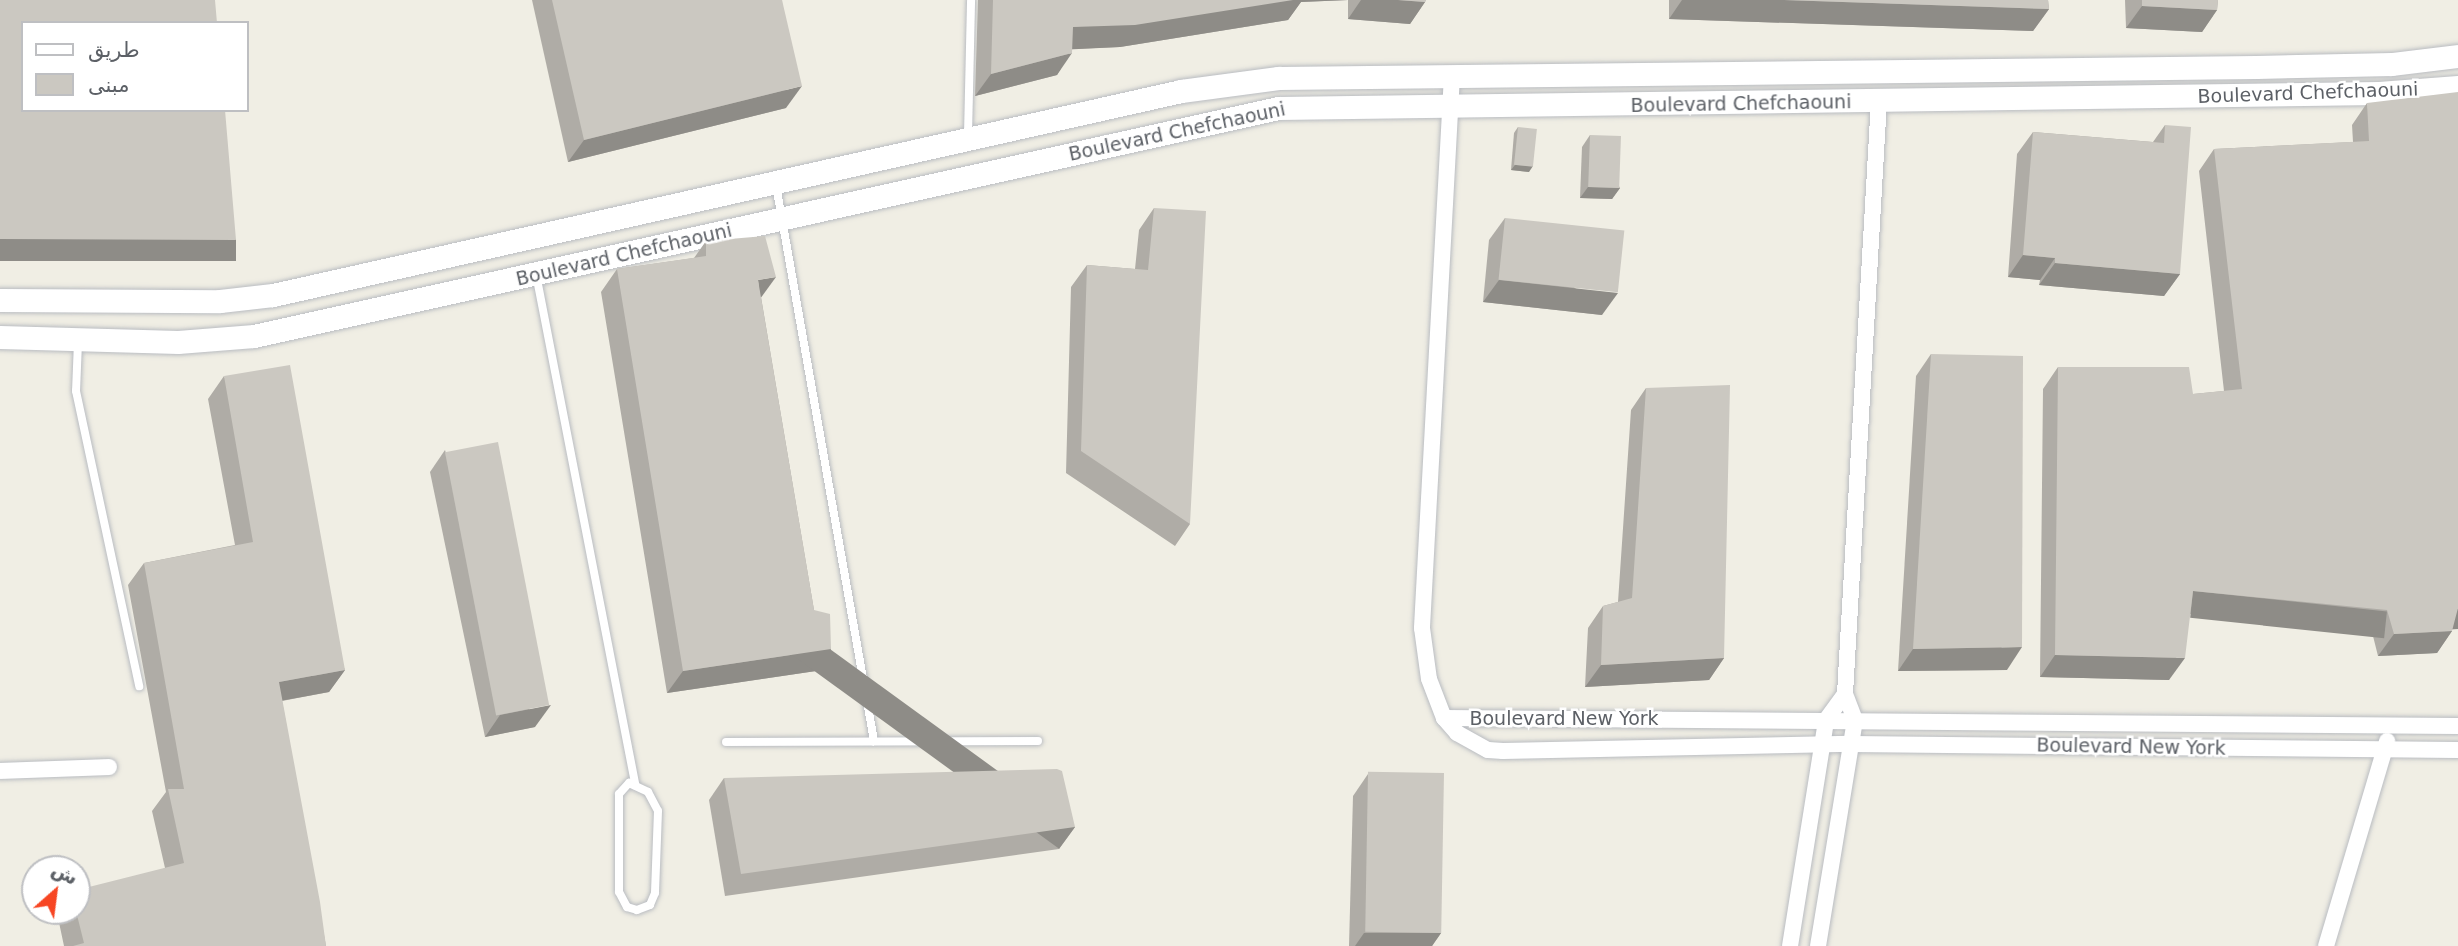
<!DOCTYPE html>
<meta charset="utf-8">
<style>
body{margin:0}
#map{position:relative;width:2458px;height:946px;overflow:hidden;background:#f0eee4;font-family:"DejaVu Sans","Noto Naskh Arabic",sans-serif}
div>[style]{position:absolute}
.roads{filter:drop-shadow(0 0 2px #b9bcc1) drop-shadow(0 0 2px #b9bcc1)}
.lane>*{height:8px;margin:-4px;padding:0 4px;transform-origin:4px;border-radius:4px;background:#fff}
.street>*{height:16px;margin:-8px;padding:0 8px;transform-origin:8px;border-radius:8px;background:#fff}
.secondary>*{height:23px;margin:-11.5px;padding:0 11.5px;transform-origin:11.5px;border-radius:11.5px;background:#fff}
.wall>*{inset:0;background:#afaca6}
.shaded-wall>*{inset:0;background:#8e8c87;transform-origin:0 0}
.building>*{inset:0;background:#cbc8c1;transform-origin:0 0}
span{translate:-50% -50%;white-space:nowrap;text-align:center;line-height:1.15;-webkit-text-stroke:5px #fff;paint-order:stroke}
.street-label{font-size:19px;color:#5c6066}
.legend{position:absolute;left:21px;top:21px;width:228px;height:91px;box-sizing:border-box;background:#fff;border:2px solid #bebfc2;margin:0;padding:9px 12px;list-style:none;font-size:21px;color:#5c6066}
.legend li{display:flex;align-items:center;gap:14px;height:35px}
.legend b{width:35px;border:2px solid #bebfc2}
.north{position:absolute;left:21px;top:855px;width:70px;height:70px;box-sizing:border-box;background:#fff;border:2px solid #bebfc2;border-radius:50%;rotate:28deg;font-size:19px;font-weight:700;line-height:28px;text-align:center;color:#5c6066}
.north::after{content:'';display:block;margin:auto;width:24px;height:32px;background:#f74623;clip-path:polygon(50% 0,100% 100%,50% 72%,0 100%)}
</style>
<div id="map">
<div class="roads">
<div class="lane">
<i style="left:968px;top:135px;width:135px;rotate:-88.7deg"></i>
<i style="left:776px;top:185px;width:565px;rotate:80deg"></i>
<i style="left:536px;top:274px;width:519px;rotate:78.99deg"></i>
<i style="left:78px;top:342px;width:49px;rotate:92.3deg"></i>
<i style="left:76px;top:391px;width:302px;rotate:77.9deg"></i>
<i style="left:726px;top:742px;width:312px;rotate:-0.2deg"></i>
<i style="left:629px;top:783px;width:21px;rotate:25deg"></i>
<i style="left:648px;top:792px;width:21px;rotate:62deg"></i>
<i style="left:658px;top:811px;width:82px;rotate:92.1deg"></i>
<i style="left:655px;top:893px;width:13px;rotate:113deg"></i>
<i style="left:650px;top:905px;width:14px;rotate:159deg"></i>
<i style="left:637px;top:910px;width:10px;rotate:-163deg"></i>
<i style="left:627px;top:907px;width:17px;rotate:-118deg"></i>
<i style="left:619px;top:892px;width:98px;rotate:-90deg"></i>
<i style="left:619px;top:794px;width:15px;rotate:-48deg"></i>
</div>
<div class="street">
<i style="left:1452px;top:75px;width:554px;rotate:93.11deg"></i>
<i style="left:1422px;top:628px;width:51px;rotate:82.2deg"></i>
<i style="left:1429px;top:679px;width:42px;rotate:69deg"></i>
<i style="left:1444px;top:718px;width:20px;rotate:49deg"></i>
<i style="left:1457px;top:733px;width:35px;rotate:29deg"></i>
<i style="left:1488px;top:750px;width:15px;rotate:4deg"></i>
<i style="left:1503px;top:751px;width:348px;rotate:-1.2deg"></i>
<i style="left:1851px;top:744px;width:607px;rotate:0.57deg"></i>
<i style="left:1444px;top:718px;width:1014px;rotate:0.45deg"></i>
<i style="left:0;top:771px;width:109px;rotate:-2.1deg"></i>
<i style="left:1790px;top:946px;width:229px;rotate:-80.9deg"></i>
<i style="left:1826px;top:720px;width:32px;rotate:-54deg"></i>
<i style="left:1818px;top:946px;width:229px;rotate:-80.7deg"></i>
<i style="left:1855px;top:720px;width:28px;rotate:-111deg"></i>
<i style="left:1845px;top:694px;width:594px;rotate:-86.72deg"></i>
<i style="left:2326px;top:946px;width:214px;rotate:-73.4deg"></i>
</div>
<div class="secondary">
<i style="left:0;top:300px;width:220px;rotate:0.3deg"></i>
<i style="left:220px;top:301px;width:53px;rotate:-6.5deg"></i>
<i style="left:273px;top:295px;width:931px;rotate:-12.66deg"></i>
<i style="left:1181px;top:91px;width:98px;rotate:-7.6deg"></i>
<i style="left:1278px;top:78px;width:978px;rotate:-0.64deg"></i>
<i style="left:2256px;top:67px;width:136px;rotate:-1.3deg"></i>
<i style="left:2392px;top:64px;width:66px;rotate:-6.9deg"></i>
<i style="left:0;top:337px;width:178px;rotate:1.6deg"></i>
<i style="left:178px;top:342px;width:76px;rotate:-4.5deg"></i>
<i style="left:254px;top:336px;width:1049px;rotate:-12.55deg"></i>
<i style="left:1278px;top:108px;width:1101px;rotate:-0.78deg"></i>
<i style="left:2379px;top:93px;width:79px;rotate:-4.3deg"></i>
</div>
</div>
<div class="wall">
<i style="clip-path:polygon(532px 0,782px 0,786px 108px,568px 162px)"></i>
<i style="clip-path:polygon(978px 0,1426px 0,1425px 2px,1410px 24px,1348px 19px,1348px 0,1301px 2px,1288px 20px,1120px 47px,1072px 49px,1057px 75px,975px 96px)"></i>
<i style="clip-path:polygon(1669px 0,2048px 0,2049px 9px,2033px 31px,1669px 19px)"></i>
<i style="clip-path:polygon(2125px 0,2218px 0,2217px 10px,2202px 32px,2126px 28px)"></i>
<i style="clip-path:polygon(2367px 103px,2452px 631px,2437px 653px,2378px 656px,2372px 632px,2190px 614px,2169px 680px,2040px 677px,2043px 389px,2058px 367px,2193px 394px,2224px 391px,2199px 171px,2214px 149px,2353px 142px,2352px 125px)"></i>
<i style="clip-path:polygon(2165px 125px,2180px 274px,2164px 296px,2039px 285px,2040px 280px,2008px 277px,2017px 154px,2033px 132px,2153px 142px)"></i>
<i style="clip-path:polygon(1518px 127px,1529px 172px,1511px 170px,1514px 133px)"></i>
<i style="clip-path:polygon(1590px 135px,1620px 188px,1612px 199px,1580px 198px,1582px 147px)"></i>
<i style="clip-path:polygon(1154px 208px,1190px 524px,1175px 546px,1066px 473px,1071px 287px,1087px 265px,1135px 269px,1139px 230px)"></i>
<i style="clip-path:polygon(1505px 218px,1602px 315px,1483px 302px,1489px 240px)"></i>
<i style="clip-path:polygon(706px 241px,761px 297px,814px 610px,831px 649px,816px 671px,667px 693px,601px 292px,617px 269px,694px 258px)"></i>
<i style="clip-path:polygon(1931px 354px,2007px 670px,1898px 671px,1916px 376px)"></i>
<i style="clip-path:polygon(224px 376px,345px 670px,329px 692px,282px 701px,326px 946px,64px 946px,57px 913px,58px 911px,77px 911px,165px 868px,152px 811px,166px 792px,128px 585px,144px 563px,235px 545px,208px 399px)"></i>
<i style="clip-path:polygon(1646px 388px,1724px 658px,1709px 680px,1585px 687px,1588px 628px,1603px 606px,1618px 602px,1631px 410px)"></i>
<i style="clip-path:polygon(445px 450px,535px 727px,485px 737px,430px 472px)"></i>
<i style="clip-path:polygon(1368px 774px,1441px 933px,1432px 946px,1349px 946px,1353px 796px)"></i>
<i style="clip-path:polygon(724px 778px,1075px 827px,1059px 849px,725px 896px,709px 800px)"></i>
</div>
<div class="shaded-wall">
<i style="clip-path:polygon(1286px 0,1348px 0,1301px 2px,1288px 20px,1120px 47px,1058px 50px,1073px 27px)"></i>
<i style="clip-path:polygon(1361px 0,1398px 0,1425px 2px,1410px 24px,1348px 19px)"></i>
<i style="clip-path:polygon(1682px 0,1784px 0,2049px 9px,2033px 31px,1669px 19px)"></i>
<i style="clip-path:polygon(2142px 6px,2217px 10px,2202px 32px,2126px 28px)"></i>
<i style="clip-path:polygon(1072px 53px,1057px 75px,975px 96px,991px 74px)"></i>
<i style="clip-path:polygon(802px 86px,786px 108px,568px 162px,584px 140px)"></i>
<i style="clip-path:polygon(1515px 165px,1533px 166px,1529px 172px,1511px 170px)"></i>
<i style="clip-path:polygon(1588px 187px,1620px 188px,1612px 199px,1580px 198px)"></i>
<i style="left:0;top:239px;width:236px;height:22px"></i>
<i style="clip-path:polygon(2023px 255px,2055px 258px,2040px 280px,2008px 277px)"></i>
<i style="clip-path:polygon(2055px 263px,2180px 274px,2164px 296px,2039px 285px)"></i>
<i style="clip-path:polygon(776px 277px,760px 299px,758px 280px)"></i>
<i style="clip-path:polygon(1499px 280px,1618px 293px,1602px 315px,1483px 302px)"></i>
<i style="left:2193px;top:591px;width:195px;height:27px;rotate:6deg"></i>
<i style="clip-path:polygon(2458px 608px,2458px 629px,2442px 630px)"></i>
<i style="clip-path:polygon(2452px 631px,2437px 653px,2378px 656px,2394px 634px)"></i>
<i style="clip-path:polygon(2022px 647px,2007px 670px,1898px 671px,1913px 649px)"></i>
<i style="clip-path:polygon(831px 649px,816px 671px,667px 693px,683px 671px)"></i>
<i style="clip-path:polygon(2055px 655px,2185px 658px,2169px 680px,2040px 677px)"></i>
<i style="clip-path:polygon(1724px 658px,1709px 680px,1585px 687px,1601px 665px)"></i>
<i style="clip-path:polygon(345px 670px,329px 692px,263px 704px,279px 682px)"></i>
<i style="clip-path:polygon(551px 705px,535px 727px,485px 737px,500px 715px)"></i>
<i style="left:1075px;top:827px;width:27px;height:337px;rotate:126deg"></i>
<i style="clip-path:polygon(1364px 933px,1441px 933px,1432px 946px,1355px 946px)"></i>
</div>
<div class="building">
<i style="clip-path:polygon(0 0,215px 0,217px 23px,23px 23px,23px 110px,225px 110px,236px 240px,0 239px)"></i>
<i style="clip-path:polygon(552px 0,782px 0,802px 86px,584px 140px)"></i>
<i style="clip-path:polygon(993px 0,1293px 0,1135px 25px,1073px 27px,1072px 53px,991px 74px)"></i>
<i style="clip-path:polygon(1398px 0,1426px 0,1425px 2px)"></i>
<i style="clip-path:polygon(1784px 0,2048px 0,2049px 9px)"></i>
<i style="clip-path:polygon(2142px 0,2218px 0,2217px 10px,2142px 6px)"></i>
<i style="clip-path:polygon(2458px 92px,2458px 608px,2452px 631px,2394px 634px,2387px 610px,2193px 591px,2185px 658px,2055px 655px,2058px 367px,2189px 367px,2193px 394px,2242px 389px,2214px 149px,2369px 141px,2367px 103px)"></i>
<i style="clip-path:polygon(2165px 125px,2191px 127px,2180px 274px,2055px 263px,2055px 258px,2023px 255px,2033px 132px,2164px 143px)"></i>
<i style="left:1518px;top:127px;width:19px;height:38px;rotate:6deg"></i>
<i style="left:1590px;top:135px;width:31px;height:52px;rotate:2deg"></i>
<i style="clip-path:polygon(1154px 208px,1206px 211px,1190px 524px,1081px 451px,1087px 265px,1148px 270px)"></i>
<i style="left:1505px;top:218px;width:120px;height:62px;rotate:6deg"></i>
<i style="clip-path:polygon(765px 236px,776px 277px,758px 280px,814px 610px,830px 614px,831px 649px,683px 671px,617px 269px,706px 256px,706px 241px)"></i>
<i style="clip-path:polygon(1931px 354px,2023px 356px,2022px 647px,1913px 649px)"></i>
<i style="clip-path:polygon(290px 365px,345px 670px,279px 682px,320px 902px,326px 946px,73px 946px,84px 943px,76px 911px,77px 890px,184px 863px,168px 789px,184px 789px,144px 563px,253px 542px,224px 376px)"></i>
<i style="clip-path:polygon(1730px 385px,1724px 658px,1601px 665px,1603px 606px,1632px 598px,1646px 388px)"></i>
<i style="left:498px;top:442px;width:268px;height:54px;rotate:79deg"></i>
<i style="clip-path:polygon(1057px 769px,1062px 771px,1075px 827px,741px 874px,724px 778px)"></i>
<i style="left:1444px;top:773px;width:160px;height:76px;rotate:91deg"></i>
</div>
<div class="street-label">
<span style="left:2308px;top:93px;rotate:-2deg">Boulevard Chefchaouni</span>
<span style="left:1741px;top:104px;rotate:-1deg">Boulevard Chefchaouni</span>
<span style="left:1177px;top:132px;rotate:-12deg">Boulevard Chefchaouni</span>
<span style="left:624px;top:255px;rotate:-13deg">Boulevard Chefchaouni</span>
<span style="left:1564px;top:719px">Boulevard New York</span>
<span style="left:2131px;top:747px;rotate:1deg">Boulevard New York</span>
</div>
<ul class="legend">
<li><b style="height:9px;background:#fff"></b>طريق</li>
<li><b style="height:19px;background:#cbc8c1"></b>مبنى</li>
</ul>
<div class="north">ش</div>
</div>
